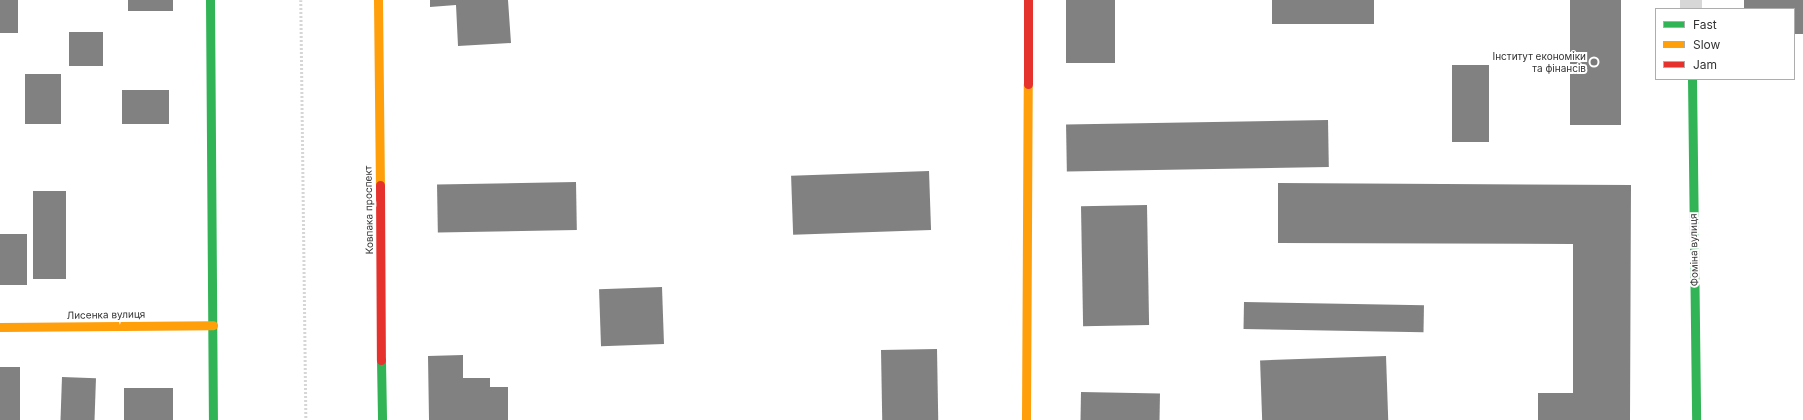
<!DOCTYPE html>
<meta charset="utf-8">
<style>
body{margin:0}
#map{position:relative;width:1803px;height:420px;overflow:hidden;background:#fff;font-family:Inter,sans-serif}
div>[style]{position:absolute}
.building>*{inset:0;background:#818181;transform-origin:0 0}
.path>*{height:2.5px;margin-top:-1.25px;transform-origin:0;background:repeating-linear-gradient(90deg,#d6d6d6 0 2px,transparent 0 4px)}
.street>*{height:22px;margin:-11px;padding:0 11px;transform-origin:11px;border-radius:11px;background:#d7d7d7}
.fast>*{height:9px;margin:-4.5px;padding:0 4.5px;transform-origin:4.5px;border-radius:4.5px;background:#30b455}
.slow>*{height:9px;margin:-4.5px;padding:0 4.5px;transform-origin:4.5px;border-radius:4.5px;background:#ff9f0a}
.jam>*{height:9px;margin:-4.5px;padding:0 4.5px;transform-origin:4.5px;border-radius:4.5px;background:#e5322d}
.dots>*{width:11px;height:11px;translate:-50% -50%;box-sizing:border-box;border:2px solid #fff;border-radius:50%}
span{translate:-50% -50%;white-space:nowrap;text-align:center;line-height:1.15;-webkit-text-stroke:4px #fff;paint-order:stroke}
.poi-label{font-size:10px;color:#333}
.right{translate:-100% -50%;text-align:right}
.street-label{font-size:10px;color:#333}
.legend{position:absolute;left:1655px;top:8px;width:140px;height:72px;box-sizing:border-box;background:#fff;border:1px solid #adadad;margin:0;padding:5px 7px;list-style:none;font-size:12px;color:#333}
.legend li{display:flex;align-items:center;gap:8px;height:20px}
.legend b{width:20px;border:1px solid #adadad}
</style>
<div id="map">
<div class="building">
<i style="left:0;top:0;width:18px;height:33px"></i>
<i style="left:128px;top:0;width:45px;height:11px"></i>
<i style="clip-path:polygon(430px 0,508px 0,511px 43px,458px 46px,456px 5px,430px 7px)"></i>
<i style="left:1066px;top:0;width:49px;height:63px"></i>
<i style="left:1272px;top:0;width:102px;height:24px"></i>
<i style="left:1570px;top:0;width:51px;height:125px"></i>
<i style="clip-path:polygon(1744px 0,1803px 0,1803px 34px,1794px 34px,1794px 9px,1744px 9px)"></i>
<i style="left:69px;top:32px;width:34px;height:34px"></i>
<i style="left:1452px;top:65px;width:37px;height:77px"></i>
<i style="left:25px;top:74px;width:36px;height:50px"></i>
<i style="left:122px;top:90px;width:47px;height:34px"></i>
<i style="left:1328px;top:120px;width:47px;height:262px;rotate:89deg"></i>
<i style="left:929px;top:171px;width:59px;height:138px;rotate:88deg"></i>
<i style="left:576px;top:182px;width:48px;height:139px;rotate:89deg"></i>
<i style="clip-path:polygon(1278px 183px,1631px 185px,1630px 420px,1538px 420px,1538px 393px,1573px 393px,1573px 244px,1278px 243px)"></i>
<i style="left:33px;top:191px;width:33px;height:88px"></i>
<i style="left:1147px;top:205px;width:120px;height:66px;rotate:89deg"></i>
<i style="left:0;top:234px;width:27px;height:51px"></i>
<i style="left:662px;top:287px;width:57px;height:63px;rotate:88deg"></i>
<i style="left:1244px;top:302px;width:180px;height:27px;rotate:1deg"></i>
<i style="left:937px;top:349px;width:71px;height:56px;rotate:89deg"></i>
<i style="clip-path:polygon(463px 355px,463px 378px,490px 378px,490px 387px,508px 387px,508px 420px,429px 420px,428px 356px)"></i>
<i style="left:1386px;top:356px;width:64px;height:126px;rotate:88deg"></i>
<i style="left:0;top:367px;width:20px;height:53px"></i>
<i style="left:62px;top:377px;width:34px;height:43px;rotate:2deg"></i>
<i style="left:173px;top:388px;width:32px;height:49px;rotate:90deg"></i>
<i style="left:1081px;top:392px;width:79px;height:28px;rotate:1deg"></i>
</div>
<div class="path">
<i style="left:301px;top:0;width:420px;rotate:89.3deg"></i>
</div>
<div class="street">
<i style="left:1691px;top:0;width:9px;rotate:90deg"></i>
</div>
<div class="fast">
<i style="left:210px;top:0;width:420px;rotate:89.6deg"></i>
<i style="left:1692px;top:79px;width:341px;rotate:89.3deg"></i>
<i style="left:381px;top:360px;width:60px;rotate:89deg"></i>
</div>
<div class="slow">
<i style="left:378px;top:0;width:185px;rotate:89.4deg"></i>
<i style="left:0;top:327px;width:213px;rotate:-0.5deg"></i>
<i style="left:1026px;top:420px;width:336px;rotate:-89.7deg"></i>
</div>
<div class="jam">
<i style="left:1028px;top:84px;width:84px;rotate:-90deg"></i>
<i style="left:380px;top:185px;width:175px;rotate:89.7deg"></i>
</div>
<div class="dots">
<i style="left:1594px;top:62px;background:#7a7a7a"></i>
</div>
<div class="poi-label">
<span class="right" style="left:1586px;top:62px">Інститут економіки<br>та фінансів</span>
</div>
<div class="street-label">
<span style="left:369px;top:210px;rotate:-91deg">Ковпака проспект</span>
<span style="left:1694px;top:250px;rotate:-91deg">Фоміна вулиця</span>
<span style="left:106px;top:315px;rotate:-1deg">Лисенка вулиця</span>
</div>
<ul class="legend">
<li><b style="height:5px;background:#30b455"></b>Fast</li>
<li><b style="height:5px;background:#ff9f0a"></b>Slow</li>
<li><b style="height:5px;background:#e5322d"></b>Jam</li>
</ul>
</div>
